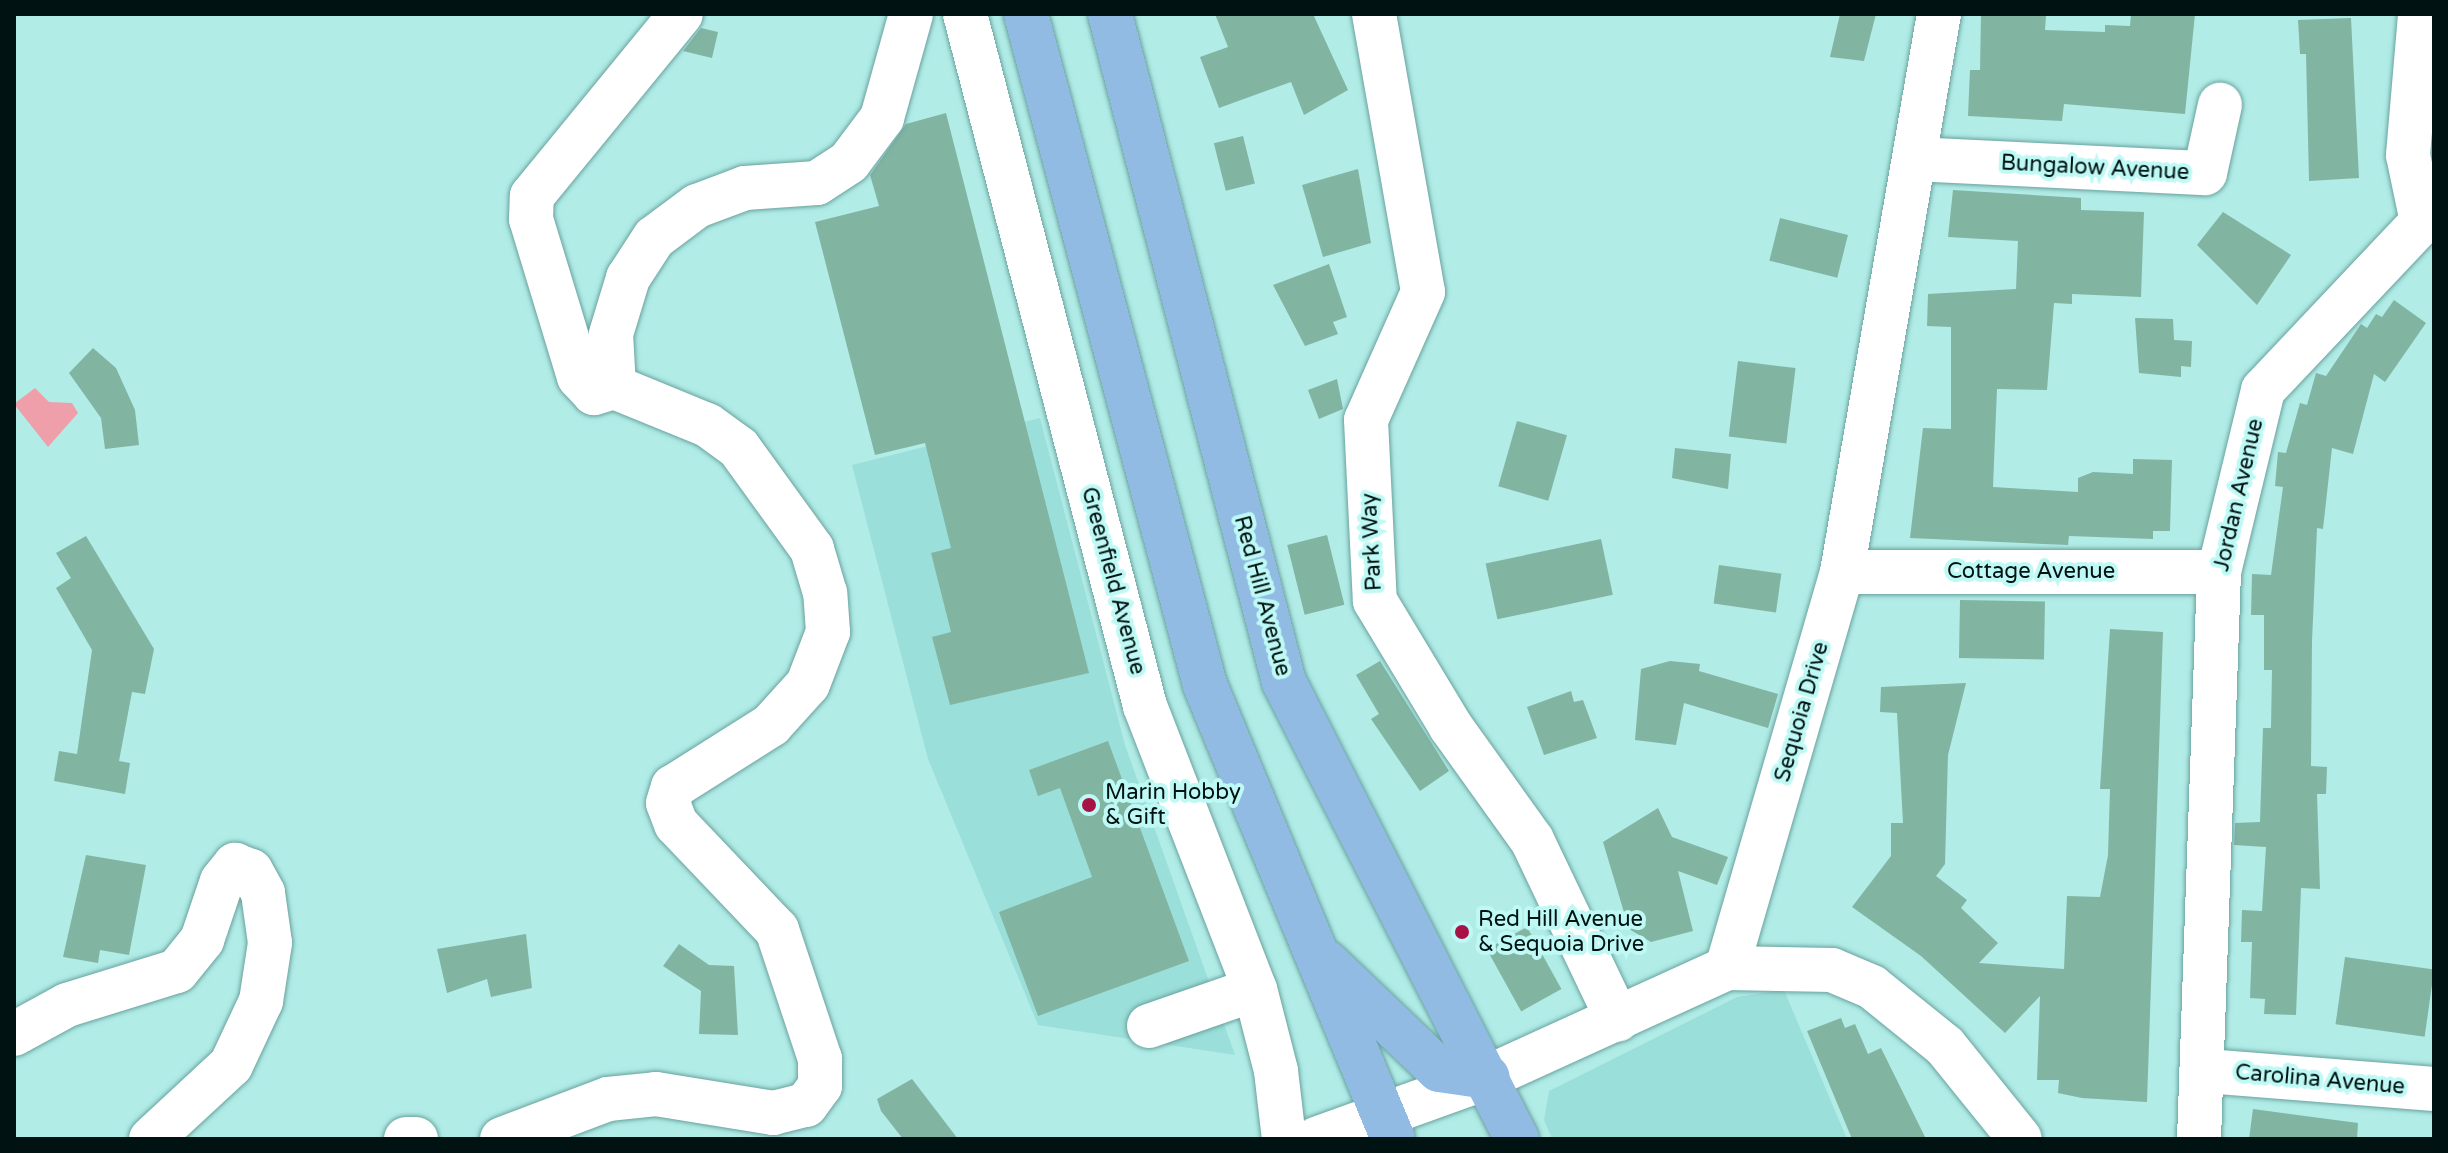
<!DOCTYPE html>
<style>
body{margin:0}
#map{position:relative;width:2448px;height:1153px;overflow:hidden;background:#b1ece7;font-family:"Varela Round",sans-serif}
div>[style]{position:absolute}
.built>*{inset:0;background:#9bdfda}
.water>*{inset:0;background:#ef9faa}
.building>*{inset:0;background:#82b4a2;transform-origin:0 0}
.roads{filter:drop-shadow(0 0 2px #69a29e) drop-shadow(0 0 2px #69a29e)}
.minor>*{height:44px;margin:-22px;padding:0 22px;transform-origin:22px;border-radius:22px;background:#fff}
.major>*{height:44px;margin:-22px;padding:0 22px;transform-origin:22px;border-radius:22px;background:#91bbe3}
.dots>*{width:22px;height:22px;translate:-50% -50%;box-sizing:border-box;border:4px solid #bef9f5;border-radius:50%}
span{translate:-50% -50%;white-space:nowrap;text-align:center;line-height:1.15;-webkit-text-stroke:8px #bef9f5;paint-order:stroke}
.street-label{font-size:22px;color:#001211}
.poi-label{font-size:22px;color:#001211}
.left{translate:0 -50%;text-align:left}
.frame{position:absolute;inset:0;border:16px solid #001211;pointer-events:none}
</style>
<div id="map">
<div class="built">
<i style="clip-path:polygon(1040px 418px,1125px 745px,1235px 1055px,1038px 1025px,928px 759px,852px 465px)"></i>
<i style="clip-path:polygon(1784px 990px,1847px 1139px,1552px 1139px,1544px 1120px,1549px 1091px,1737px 997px)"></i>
</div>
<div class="water">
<i style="clip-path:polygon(35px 388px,49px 402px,72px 403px,78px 413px,48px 447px,14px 404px)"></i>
</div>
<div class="building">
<i style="clip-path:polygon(1215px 14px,1313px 14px,1348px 90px,1304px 115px,1291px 82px,1219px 108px,1200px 57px,1228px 47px)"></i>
<i style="clip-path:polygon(1840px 14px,1876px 14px,1864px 61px,1830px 57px)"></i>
<i style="clip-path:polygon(1981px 14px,2039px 14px,2046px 16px,2045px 30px,2105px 32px,2105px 25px,2130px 26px,2131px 14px,2195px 14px,2185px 114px,2064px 104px,2062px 121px,1968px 116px,1970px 70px,1980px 70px)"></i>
<i style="clip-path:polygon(2351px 18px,2359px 178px,2309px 181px,2306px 54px,2300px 54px,2298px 20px)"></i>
<i style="clip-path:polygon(701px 28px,718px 32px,712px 58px,683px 51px)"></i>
<i style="clip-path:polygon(946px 113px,1089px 673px,950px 705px,932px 637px,951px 632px,931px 553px,951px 548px,925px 443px,875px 455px,815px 222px,879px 206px,870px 175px,906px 124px)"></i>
<i style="left:1243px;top:136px;width:49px;height:30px;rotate:76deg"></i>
<i style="clip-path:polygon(1358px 169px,1371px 243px,1323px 257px,1302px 185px)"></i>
<i style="clip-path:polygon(1953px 190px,2081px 198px,2081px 210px,2144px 212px,2141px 297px,2072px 294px,2072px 304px,2054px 303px,2047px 390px,1997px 389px,1993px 487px,2078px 492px,2078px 478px,2093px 472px,2133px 474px,2133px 459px,2172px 460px,2170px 531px,2153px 531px,2153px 539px,2069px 536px,2068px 545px,1910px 538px,1923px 428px,1951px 429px,1951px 327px,1927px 326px,1928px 294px,2016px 289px,2018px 241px,1948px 237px)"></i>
<i style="clip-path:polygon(2223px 212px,2291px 255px,2257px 305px,2197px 245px)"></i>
<i style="left:1780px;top:218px;width:70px;height:44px;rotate:14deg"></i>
<i style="clip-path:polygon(1329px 264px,1347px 317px,1333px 322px,1338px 334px,1305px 346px,1273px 285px)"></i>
<i style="clip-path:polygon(2394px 300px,2426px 323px,2385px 382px,2374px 374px,2353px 454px,2332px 448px,2323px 529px,2317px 528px,2312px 641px,2311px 766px,2327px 767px,2326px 794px,2317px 794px,2320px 889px,2301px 888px,2296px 1015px,2264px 1014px,2265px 999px,2250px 998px,2252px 942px,2241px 942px,2242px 910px,2262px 911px,2266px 847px,2234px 845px,2235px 823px,2260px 822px,2263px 728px,2271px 728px,2272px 670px,2264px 670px,2264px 615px,2251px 615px,2252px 574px,2271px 575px,2283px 487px,2275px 486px,2278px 452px,2286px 453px,2300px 403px,2307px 405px,2316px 373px,2326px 376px,2361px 324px,2367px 328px,2376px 314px,2382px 317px)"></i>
<i style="clip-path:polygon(2135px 318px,2173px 319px,2174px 340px,2192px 341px,2191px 367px,2181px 366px,2181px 377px,2139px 373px)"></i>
<i style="clip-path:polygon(93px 348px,116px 368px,135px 410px,139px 445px,105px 449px,101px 418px,69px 373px)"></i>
<i style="left:1738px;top:361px;width:58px;height:76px;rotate:7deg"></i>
<i style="clip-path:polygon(1337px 379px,1343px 409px,1319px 419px,1308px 390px)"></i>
<i style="left:1517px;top:421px;width:52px;height:68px;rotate:16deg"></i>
<i style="clip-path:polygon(1675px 448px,1731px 454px,1728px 489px,1672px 478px)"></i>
<i style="left:1327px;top:535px;width:72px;height:41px;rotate:76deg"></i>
<i style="clip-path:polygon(86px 536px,154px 649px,145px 694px,132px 692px,119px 761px,130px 763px,125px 794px,54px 781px,59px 751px,77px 754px,92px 650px,56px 588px,71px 578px,56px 553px)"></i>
<i style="left:1601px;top:539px;width:57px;height:118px;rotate:78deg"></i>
<i style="left:1719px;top:565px;width:63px;height:39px;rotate:8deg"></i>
<i style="left:1960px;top:600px;width:85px;height:58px;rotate:1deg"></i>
<i style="clip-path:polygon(2110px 629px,2163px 632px,2147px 1102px,2082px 1098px,2058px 1093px,2059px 1080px,2037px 1080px,2040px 996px,2005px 1033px,1921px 956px,1852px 907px,1891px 856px,1891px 823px,1903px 823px,1897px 713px,1880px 712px,1881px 687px,1966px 683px,1948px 755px,1945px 864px,1936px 876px,1967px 900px,1961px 908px,1998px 943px,1979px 963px,2064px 969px,2067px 896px,2100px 897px,2108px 855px,2110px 789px,2100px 789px)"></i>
<i style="clip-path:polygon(1380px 661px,1449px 771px,1420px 791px,1371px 719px,1379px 714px,1356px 675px)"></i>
<i style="clip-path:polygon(1670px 661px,1700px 664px,1699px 671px,1778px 694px,1768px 728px,1684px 703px,1676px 745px,1635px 740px,1641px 669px)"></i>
<i style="clip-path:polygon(1571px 691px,1574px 702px,1583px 700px,1597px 738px,1544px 755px,1527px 707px)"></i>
<i style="clip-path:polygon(1108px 741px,1189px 961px,1038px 1016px,999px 912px,1092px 877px,1060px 788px,1038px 796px,1029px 770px)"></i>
<i style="clip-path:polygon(1658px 808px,1672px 837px,1728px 857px,1717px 885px,1678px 871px,1693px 931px,1651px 942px,1629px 929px,1603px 842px)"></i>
<i style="clip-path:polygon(86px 855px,146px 865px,129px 955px,100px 950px,98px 963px,63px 957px)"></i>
<i style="left:1527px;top:927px;width:71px;height:46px;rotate:61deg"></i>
<i style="clip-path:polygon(526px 934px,532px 988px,491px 997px,487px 979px,447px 993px,437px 949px)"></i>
<i style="clip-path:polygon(679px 944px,709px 965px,734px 966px,738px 1035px,699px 1034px,701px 991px,663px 966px)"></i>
<i style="left:2345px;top:957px;width:90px;height:68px;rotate:8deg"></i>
<i style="clip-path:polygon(1841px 1018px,1845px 1028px,1855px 1024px,1868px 1054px,1881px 1048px,1926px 1139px,1852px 1139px,1807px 1031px)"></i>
<i style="clip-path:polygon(912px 1079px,958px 1139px,903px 1139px,881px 1111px,877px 1099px)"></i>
<i style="clip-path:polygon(2253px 1109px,2358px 1123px,2357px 1139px,2249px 1139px)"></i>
</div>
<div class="roads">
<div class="minor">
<i style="left:965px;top:14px;width:715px;rotate:75.42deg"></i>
<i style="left:1145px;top:706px;width:304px;rotate:68.8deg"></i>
<i style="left:1255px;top:989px;width:85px;rotate:75.6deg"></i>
<i style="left:1276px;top:1071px;width:68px;rotate:83.3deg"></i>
<i style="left:1374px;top:14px;width:282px;rotate:80deg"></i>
<i style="left:1423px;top:292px;width:140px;rotate:114deg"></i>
<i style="left:1366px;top:420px;width:181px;rotate:87.2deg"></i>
<i style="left:1375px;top:601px;width:147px;rotate:58.9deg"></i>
<i style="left:1451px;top:727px;width:139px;rotate:54.4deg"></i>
<i style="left:1532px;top:840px;width:199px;rotate:64.5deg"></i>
<i style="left:1915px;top:159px;width:290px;rotate:2.8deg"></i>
<i style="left:2205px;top:173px;width:70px;rotate:-77.6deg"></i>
<i style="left:614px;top:387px;width:21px;rotate:163deg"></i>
<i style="left:594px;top:393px;width:22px;rotate:-133deg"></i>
<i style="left:579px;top:377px;width:165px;rotate:-106.9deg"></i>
<i style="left:531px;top:219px;width:23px;rotate:-88deg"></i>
<i style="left:532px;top:196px;width:235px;rotate:-50.7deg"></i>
<i style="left:1842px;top:572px;width:377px"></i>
<i style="left:1727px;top:968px;width:412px;rotate:-73.8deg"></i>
<i style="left:1842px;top:572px;width:566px;rotate:-80.14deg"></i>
<i style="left:1149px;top:1026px;width:112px;rotate:-19.2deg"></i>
<i style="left:14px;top:1034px;width:60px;rotate:-28.7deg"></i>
<i style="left:67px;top:1005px;width:115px;rotate:-17.2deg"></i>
<i style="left:177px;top:971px;width:40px;rotate:-51deg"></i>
<i style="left:202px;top:940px;width:62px;rotate:-71.3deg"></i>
<i style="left:222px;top:881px;width:21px;rotate:-51deg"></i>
<i style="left:235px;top:865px;width:17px;rotate:21deg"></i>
<i style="left:251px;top:871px;width:25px;rotate:61deg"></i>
<i style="left:263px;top:893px;width:50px;rotate:82deg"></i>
<i style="left:270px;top:943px;width:59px;rotate:98.8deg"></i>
<i style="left:261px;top:1001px;width:71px;rotate:115.1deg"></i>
<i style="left:231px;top:1065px;width:109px;rotate:137.2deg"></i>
<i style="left:2206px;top:1071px;width:229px;rotate:4.5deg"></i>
<i style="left:406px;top:1139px;width:10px"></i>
<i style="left:502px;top:1139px;width:113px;rotate:-20.7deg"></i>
<i style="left:608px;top:1099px;width:48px;rotate:-5.9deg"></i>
<i style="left:656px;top:1094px;width:119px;rotate:9.2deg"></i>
<i style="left:773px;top:1113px;width:34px;rotate:-14deg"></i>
<i style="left:806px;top:1105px;width:24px;rotate:-54deg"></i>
<i style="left:820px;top:1086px;width:27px;rotate:-90deg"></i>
<i style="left:820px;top:1059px;width:136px;rotate:-108.4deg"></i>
<i style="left:777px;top:930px;width:146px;rotate:-133.6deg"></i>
<i style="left:676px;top:824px;width:22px;rotate:-111deg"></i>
<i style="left:668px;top:803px;width:17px;rotate:-73deg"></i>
<i style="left:673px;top:787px;width:116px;rotate:-32.3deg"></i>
<i style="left:771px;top:725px;width:55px;rotate:-47.9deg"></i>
<i style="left:808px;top:684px;width:56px;rotate:-69deg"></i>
<i style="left:828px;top:632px;width:39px;rotate:-94deg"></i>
<i style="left:825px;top:593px;width:46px;rotate:-106.5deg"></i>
<i style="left:812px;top:549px;width:125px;rotate:-125.9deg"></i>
<i style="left:739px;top:448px;width:39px;rotate:-144deg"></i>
<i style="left:707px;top:425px;width:100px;rotate:-157.8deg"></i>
<i style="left:614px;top:387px;width:53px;rotate:-93.2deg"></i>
<i style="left:611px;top:334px;width:59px;rotate:-73.1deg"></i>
<i style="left:628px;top:278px;width:48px;rotate:-57deg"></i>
<i style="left:654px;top:238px;width:54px;rotate:-36.7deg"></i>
<i style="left:697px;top:206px;width:51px;rotate:-20.6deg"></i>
<i style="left:745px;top:188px;width:72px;rotate:-4deg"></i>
<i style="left:817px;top:183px;width:38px;rotate:-33deg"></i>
<i style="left:849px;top:162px;width:55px;rotate:-53.1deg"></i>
<i style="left:882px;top:118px;width:108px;rotate:-74.4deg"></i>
<i style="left:1316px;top:1139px;width:183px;rotate:-19.8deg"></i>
<i style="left:1488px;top:1077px;width:263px;rotate:-24.5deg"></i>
<i style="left:1727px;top:968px;width:105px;rotate:1.1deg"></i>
<i style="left:1832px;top:970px;width:43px;rotate:23deg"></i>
<i style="left:1872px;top:987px;width:94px;rotate:38.9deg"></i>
<i style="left:1945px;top:1046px;width:119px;rotate:51.1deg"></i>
<i style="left:2199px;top:1139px;width:567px;rotate:-87.98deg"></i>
<i style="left:2219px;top:572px;width:187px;rotate:-76.4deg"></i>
<i style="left:2263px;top:390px;width:231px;rotate:-46.6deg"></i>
<i style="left:2422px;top:222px;width:68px;rotate:-101.8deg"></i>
<i style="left:2408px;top:155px;width:142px;rotate:-85.1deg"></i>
</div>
<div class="major">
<i style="left:1026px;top:14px;width:694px;rotate:75.06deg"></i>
<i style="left:1205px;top:685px;width:491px;rotate:67.5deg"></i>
<i style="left:1110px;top:14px;width:690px;rotate:75.4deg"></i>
<i style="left:1284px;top:682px;width:513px;rotate:62.99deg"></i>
<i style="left:1326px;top:962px;width:156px;rotate:43.7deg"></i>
<i style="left:1439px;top:1070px;width:49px;rotate:8.1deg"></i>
</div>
</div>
<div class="dots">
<i style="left:1089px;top:805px;background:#a81345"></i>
<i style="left:1462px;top:932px;background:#a81345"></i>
</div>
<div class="street-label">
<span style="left:2095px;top:168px;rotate:3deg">Bungalow Avenue</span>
<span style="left:2239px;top:495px;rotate:-77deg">Jordan Avenue</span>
<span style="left:1372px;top:542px;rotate:-93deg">Park Way</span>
<span style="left:2031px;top:572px">Cottage Avenue</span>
<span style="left:1113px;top:581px;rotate:75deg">Greenfield Avenue</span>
<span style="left:1262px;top:596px;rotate:75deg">Red Hill Avenue</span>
<span style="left:1802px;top:712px;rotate:-74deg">Sequoia Drive</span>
<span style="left:2320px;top:1080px;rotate:5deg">Carolina Avenue</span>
</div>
<div class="poi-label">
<span class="left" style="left:1105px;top:805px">Marin Hobby<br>&amp; Gift</span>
<span class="left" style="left:1478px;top:932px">Red Hill Avenue<br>&amp; Sequoia Drive</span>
</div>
<div class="frame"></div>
</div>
